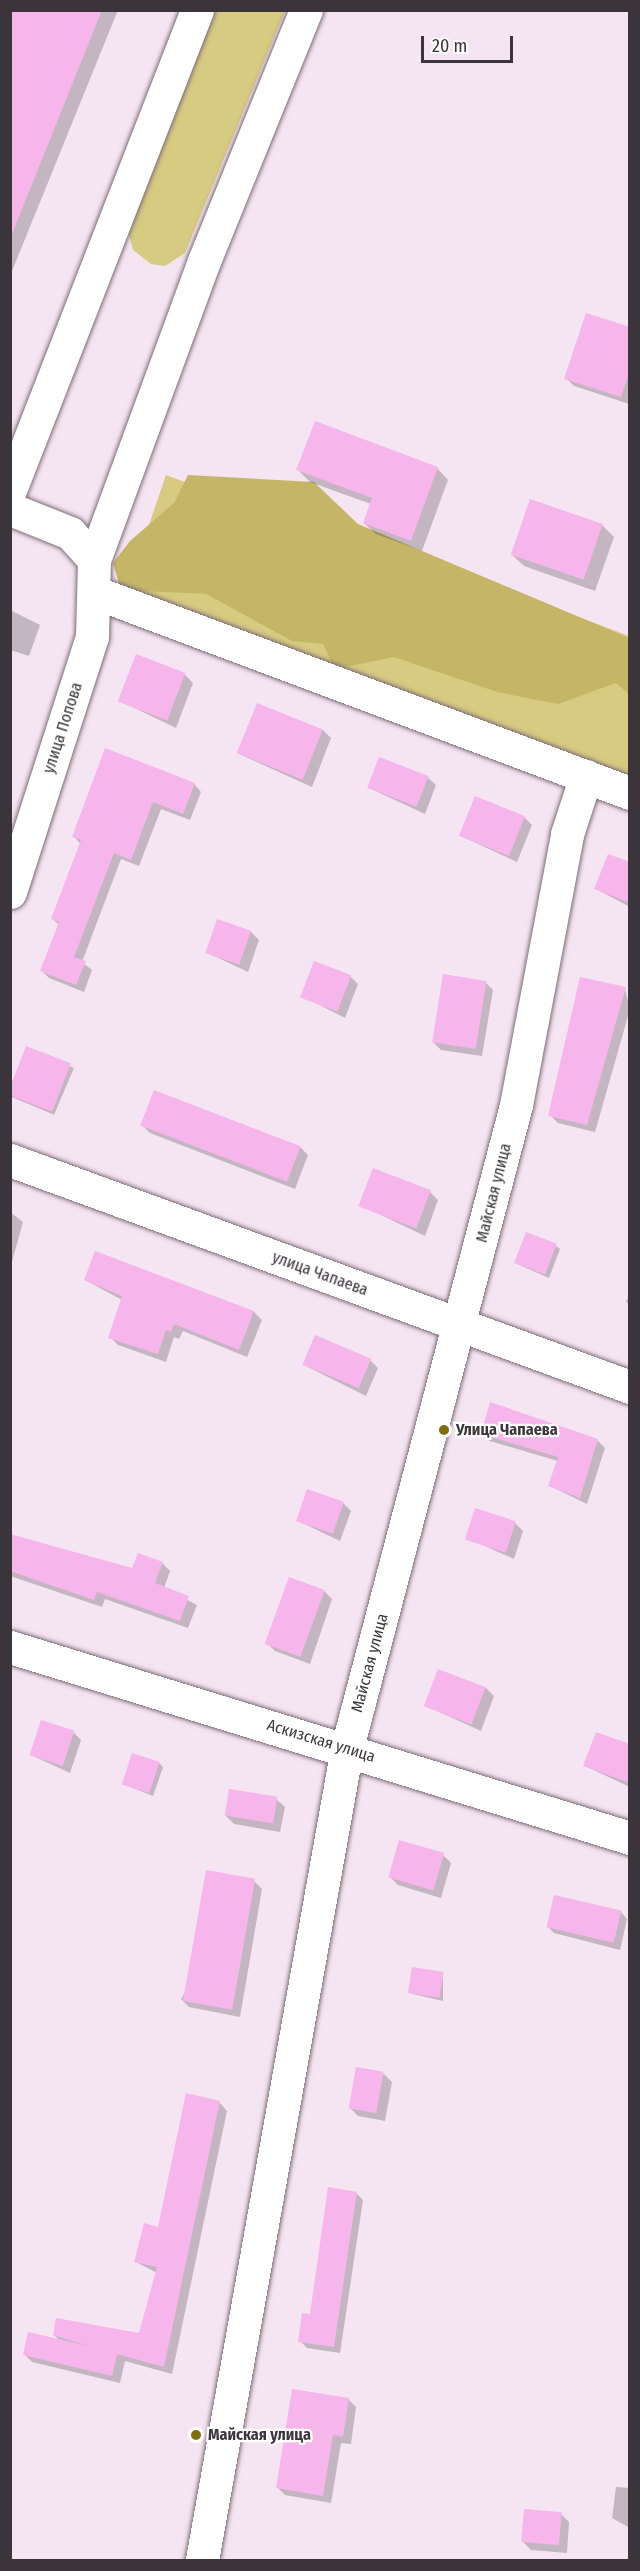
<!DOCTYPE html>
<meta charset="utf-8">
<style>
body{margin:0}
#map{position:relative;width:640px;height:2571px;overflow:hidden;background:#f5e4f1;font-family:"Fira Sans Condensed",sans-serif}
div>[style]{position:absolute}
.green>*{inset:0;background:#d7ca81}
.forest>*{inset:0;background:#c5b667}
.shadow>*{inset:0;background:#0003;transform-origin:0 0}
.building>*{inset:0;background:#f6b5eb;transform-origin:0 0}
.roads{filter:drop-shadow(0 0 2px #7c6d79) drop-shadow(0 0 2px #7c6d79)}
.minor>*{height:33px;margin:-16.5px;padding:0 16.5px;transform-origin:16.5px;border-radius:16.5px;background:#fff}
.tertiary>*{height:33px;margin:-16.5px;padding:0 16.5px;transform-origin:16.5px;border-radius:16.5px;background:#fff}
.dots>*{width:16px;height:16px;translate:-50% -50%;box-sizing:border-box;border:3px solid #fff;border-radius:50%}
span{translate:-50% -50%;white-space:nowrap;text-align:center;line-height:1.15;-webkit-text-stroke:4.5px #fff;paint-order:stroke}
.street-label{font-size:16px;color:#3b343a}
.poi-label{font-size:16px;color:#3b343a;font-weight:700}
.left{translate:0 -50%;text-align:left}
.frame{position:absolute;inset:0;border:12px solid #3b343a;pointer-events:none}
.scale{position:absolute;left:421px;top:36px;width:92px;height:27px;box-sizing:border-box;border:3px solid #3b343a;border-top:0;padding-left:8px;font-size:18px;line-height:21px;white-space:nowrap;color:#3b343a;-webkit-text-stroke:4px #fff;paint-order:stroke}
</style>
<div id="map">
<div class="green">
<i style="clip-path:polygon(211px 11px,285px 11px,185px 253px,165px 266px,151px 264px,133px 250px,127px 228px)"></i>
<i style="clip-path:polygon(166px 475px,373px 553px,378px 541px,629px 636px,629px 808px,120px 610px)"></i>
</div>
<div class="forest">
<i style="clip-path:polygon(188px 475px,314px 482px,358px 524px,629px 638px,629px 694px,616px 683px,558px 704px,497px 692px,394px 657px,335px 669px,323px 644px,292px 641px,206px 594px,121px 590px,113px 563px,130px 541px,174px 503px)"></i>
</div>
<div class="shadow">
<i style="clip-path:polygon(10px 10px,118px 10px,10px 276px)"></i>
<i style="clip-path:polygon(630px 329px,629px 404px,574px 386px,566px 378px)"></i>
<i style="clip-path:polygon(437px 468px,448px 480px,422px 551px,376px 534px,364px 523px,371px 504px,310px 482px,298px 470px)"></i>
<i style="clip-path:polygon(602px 525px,614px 537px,595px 591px,524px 566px,512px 555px)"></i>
<i style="clip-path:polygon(10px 610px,40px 625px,29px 656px,10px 650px)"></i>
<i style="clip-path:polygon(185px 675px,193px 683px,176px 728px,120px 701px)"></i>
<i style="clip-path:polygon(323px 730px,331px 738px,312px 787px,239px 754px)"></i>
<i style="clip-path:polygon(427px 777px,436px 785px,425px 814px,369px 788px)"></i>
<i style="clip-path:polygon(194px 784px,201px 792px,190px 820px,161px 809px,139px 866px,121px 859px,82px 962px,92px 970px,84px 992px,49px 978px,41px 970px,59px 925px,53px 919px,81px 844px,73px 836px)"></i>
<i style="clip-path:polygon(524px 817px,532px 825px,517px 862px,461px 836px)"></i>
<i style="clip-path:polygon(630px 864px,630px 907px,596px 889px)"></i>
<i style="clip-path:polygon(251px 932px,259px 940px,248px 972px,208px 953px)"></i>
<i style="clip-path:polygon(350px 976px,358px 984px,345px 1018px,302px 996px)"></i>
<i style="clip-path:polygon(485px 982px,493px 990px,482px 1056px,441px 1050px,433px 1042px)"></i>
<i style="clip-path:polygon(625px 989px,630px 1009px,595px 1132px,558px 1123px,550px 1115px)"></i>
<i style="left:27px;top:1048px;width:51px;height:51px;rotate:23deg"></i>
<i style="clip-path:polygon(142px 1125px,300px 1147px,308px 1155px,295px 1189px,150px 1133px)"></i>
<i style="clip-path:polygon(430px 1192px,438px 1200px,425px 1236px,360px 1205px)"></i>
<i style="clip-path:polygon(10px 1212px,23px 1222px,10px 1269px)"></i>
<i style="clip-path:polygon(556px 1246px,560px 1249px,549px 1278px,515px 1263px)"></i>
<i style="clip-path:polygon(96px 1252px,254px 1312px,262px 1320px,247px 1357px,183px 1331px,179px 1339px,174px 1337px,166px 1362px,118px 1345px,110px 1337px,122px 1300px,85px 1280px)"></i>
<i style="clip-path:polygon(630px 1293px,630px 1305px,626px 1302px)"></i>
<i style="clip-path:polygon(370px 1360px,378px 1368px,366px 1396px,304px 1365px)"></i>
<i style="clip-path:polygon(482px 1434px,597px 1440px,605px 1448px,587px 1504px,550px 1486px,558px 1461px,490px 1441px)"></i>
<i style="clip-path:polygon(343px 1503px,351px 1511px,340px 1541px,298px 1521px)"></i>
<i style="clip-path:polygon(515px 1523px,523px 1531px,514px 1559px,467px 1538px)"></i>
<i style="clip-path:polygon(10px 1536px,133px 1570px,162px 1563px,170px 1571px,164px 1588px,197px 1605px,188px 1628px,105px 1599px,102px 1607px,10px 1576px)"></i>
<i style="clip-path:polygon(324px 1591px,332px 1599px,310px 1664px,275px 1651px,267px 1643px)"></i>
<i style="clip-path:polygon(486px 1688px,494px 1696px,481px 1731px,426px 1706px)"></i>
<i style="clip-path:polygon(73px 1732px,81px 1740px,70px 1773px,31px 1755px)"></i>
<i style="clip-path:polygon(630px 1746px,630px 1787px,585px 1766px)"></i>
<i style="clip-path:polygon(159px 1763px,163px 1767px,153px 1796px,123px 1784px)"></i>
<i style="clip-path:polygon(276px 1799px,285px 1807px,280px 1832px,234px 1824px,226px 1816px)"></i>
<i style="clip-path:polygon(443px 1855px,451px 1863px,441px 1898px,398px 1885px,390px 1877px)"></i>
<i style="clip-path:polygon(254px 1881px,262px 1889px,240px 2017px,189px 2007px,181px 1999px)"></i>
<i style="clip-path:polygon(621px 1912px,627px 1919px,620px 1950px,554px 1933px,547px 1926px)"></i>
<i style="clip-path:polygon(443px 1973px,443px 2001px,409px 1993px)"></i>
<i style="clip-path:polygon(384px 2074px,392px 2082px,385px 2121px,358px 2116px,350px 2108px)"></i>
<i style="clip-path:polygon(219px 2102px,227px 2111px,172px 2374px,125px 2361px,120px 2383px,32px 2362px,24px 2354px,60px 2341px,54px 2335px,141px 2335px,157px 2273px,136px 2262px,159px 2228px)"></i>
<i style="clip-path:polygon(356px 2193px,363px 2200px,340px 2353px,307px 2348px,300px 2341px)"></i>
<i style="clip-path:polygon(348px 2399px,356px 2407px,351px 2444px,341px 2443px,331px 2503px,285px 2495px,277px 2487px)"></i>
<i style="clip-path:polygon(616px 2487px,630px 2488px,630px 2528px,612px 2518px)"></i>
<i style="clip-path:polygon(561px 2514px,569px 2522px,567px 2553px,531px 2550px,522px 2541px)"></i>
</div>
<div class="building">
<i style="clip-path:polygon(10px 10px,102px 10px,12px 234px,10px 234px)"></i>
<i style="clip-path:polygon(586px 313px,630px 327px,630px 370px,621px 397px,564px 379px)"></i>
<i style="clip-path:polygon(315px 421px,438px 467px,411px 541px,363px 523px,372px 498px,296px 470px)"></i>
<i style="left:530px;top:499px;width:77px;height:59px;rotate:19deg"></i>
<i style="left:136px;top:654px;width:53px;height:51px;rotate:21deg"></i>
<i style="left:257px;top:703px;width:71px;height:54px;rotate:22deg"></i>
<i style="clip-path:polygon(105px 748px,195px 783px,183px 814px,153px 802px,131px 860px,114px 853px,74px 957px,86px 961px,76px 985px,40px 971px,59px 922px,51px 919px,81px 840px,72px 837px)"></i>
<i style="left:379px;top:757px;width:53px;height:33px;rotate:21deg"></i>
<i style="left:475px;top:796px;width:54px;height:43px;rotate:22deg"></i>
<i style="clip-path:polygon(608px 854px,630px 862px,630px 903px,594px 889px)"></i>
<i style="left:217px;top:919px;width:36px;height:36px;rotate:19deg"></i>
<i style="left:314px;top:961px;width:40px;height:39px;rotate:21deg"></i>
<i style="left:443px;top:974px;width:44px;height:69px;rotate:9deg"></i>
<i style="clip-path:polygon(580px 977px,626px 987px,587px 1125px,548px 1116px)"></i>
<i style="left:26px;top:1046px;width:48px;height:52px;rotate:21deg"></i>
<i style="left:154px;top:1090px;width:157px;height:38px;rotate:21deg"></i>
<i style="left:373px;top:1168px;width:62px;height:41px;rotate:21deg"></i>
<i style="left:526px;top:1232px;width:33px;height:33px;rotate:21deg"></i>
<i style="clip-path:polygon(95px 1251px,254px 1311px,239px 1350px,174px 1324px,171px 1332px,166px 1330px,158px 1354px,108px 1338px,122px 1296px,84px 1280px)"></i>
<i style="left:315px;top:1335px;width:61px;height:32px;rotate:23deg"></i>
<i style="clip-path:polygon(490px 1402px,598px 1439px,580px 1498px,548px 1486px,558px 1457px,481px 1434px)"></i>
<i style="left:307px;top:1489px;width:39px;height:34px;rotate:19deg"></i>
<i style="left:475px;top:1508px;width:43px;height:33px;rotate:18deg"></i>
<i style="clip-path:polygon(10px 1534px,132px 1568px,138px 1553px,163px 1562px,155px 1583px,189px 1596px,180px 1621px,97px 1592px,94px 1600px,10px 1571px)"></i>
<i style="left:289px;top:1577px;width:38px;height:71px;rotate:20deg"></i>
<i style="left:438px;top:1669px;width:51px;height:40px;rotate:21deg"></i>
<i style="left:41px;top:1720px;width:35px;height:37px;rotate:18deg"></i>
<i style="clip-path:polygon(596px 1732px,630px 1744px,630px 1783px,583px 1766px)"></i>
<i style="left:132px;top:1753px;width:29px;height:33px;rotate:18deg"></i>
<i style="left:229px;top:1789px;width:49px;height:27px;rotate:9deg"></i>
<i style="left:399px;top:1840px;width:47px;height:39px;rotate:16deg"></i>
<i style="left:206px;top:1870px;width:50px;height:133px;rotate:10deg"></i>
<i style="left:554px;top:1895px;width:69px;height:33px;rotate:13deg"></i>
<i style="left:412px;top:1967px;width:32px;height:26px;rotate:9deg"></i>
<i style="left:356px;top:2067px;width:28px;height:42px;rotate:10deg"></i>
<i style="clip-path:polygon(186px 2093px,220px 2101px,164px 2367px,117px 2354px,112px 2376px,23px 2355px,28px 2332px,89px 2346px,53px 2335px,56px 2318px,139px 2333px,157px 2267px,134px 2262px,144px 2223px,158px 2227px)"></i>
<i style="clip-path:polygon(328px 2187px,357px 2192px,334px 2347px,298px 2342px,302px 2313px,310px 2314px)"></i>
<i style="clip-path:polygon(292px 2389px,349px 2398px,343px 2437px,333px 2435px,323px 2496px,276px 2488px)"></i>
<i style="left:524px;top:2509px;width:38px;height:33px;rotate:5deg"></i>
</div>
<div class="roads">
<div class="minor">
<i style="left:10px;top:490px;width:515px;rotate:-68.71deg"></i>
<i style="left:10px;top:509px;width:65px;rotate:21.8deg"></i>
<i style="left:70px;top:533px;width:36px;rotate:48deg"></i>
<i style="left:97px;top:593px;width:569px;rotate:20.57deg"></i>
<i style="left:10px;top:892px;width:268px;rotate:-72.2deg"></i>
<i style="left:92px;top:637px;width:77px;rotate:-88.5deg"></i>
<i style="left:94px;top:560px;width:319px;rotate:-69.8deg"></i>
<i style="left:204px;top:261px;width:271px;rotate:-67.9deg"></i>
<i style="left:10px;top:1647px;width:649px;rotate:17.12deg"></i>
<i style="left:202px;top:2560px;width:825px;rotate:-79.88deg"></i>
<i style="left:347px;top:1748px;width:665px;rotate:-75.27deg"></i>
<i style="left:516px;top:1105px;width:276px;rotate:-79.3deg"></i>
<i style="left:567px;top:834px;width:61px;rotate:-71.9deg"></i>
</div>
<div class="tertiary">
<i style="left:10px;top:1160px;width:660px;rotate:20.11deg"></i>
</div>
</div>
<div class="dots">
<i style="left:444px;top:1430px;background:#7e6e0c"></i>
<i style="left:196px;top:2435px;background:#7e6e0c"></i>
</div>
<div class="street-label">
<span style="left:63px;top:728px;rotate:-72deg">улица Попова</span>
<span style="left:494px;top:1193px;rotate:-76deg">Майская улица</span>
<span style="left:320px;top:1274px;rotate:20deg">улица Чапаева</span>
<span style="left:370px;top:1663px;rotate:-75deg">Майская улица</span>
<span style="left:321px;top:1741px;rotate:17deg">Аскизская улица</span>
</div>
<div class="poi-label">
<span class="left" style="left:456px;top:1430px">Улица Чапаева</span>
<span class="left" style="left:208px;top:2435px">Майская улица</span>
</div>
<div class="frame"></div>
<div class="scale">20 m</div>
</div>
